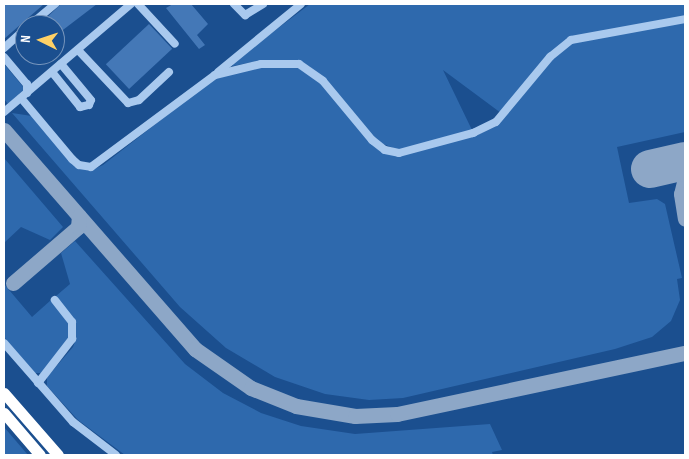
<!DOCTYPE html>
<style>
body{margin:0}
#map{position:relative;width:689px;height:459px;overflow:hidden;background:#1b4f8f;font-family:"Sofia Sans Condensed",sans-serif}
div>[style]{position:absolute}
.green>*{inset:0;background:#2e69ad}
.taxiway>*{height:15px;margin:-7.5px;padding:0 7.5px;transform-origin:7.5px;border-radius:7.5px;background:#8da7c7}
.runway>*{height:38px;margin:-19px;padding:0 19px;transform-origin:19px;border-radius:19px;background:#8da7c7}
.building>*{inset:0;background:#4478b7;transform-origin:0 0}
.minor>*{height:8px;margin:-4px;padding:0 4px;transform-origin:4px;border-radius:4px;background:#a9c9ee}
.highway>*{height:11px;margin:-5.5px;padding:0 5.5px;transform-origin:5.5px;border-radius:5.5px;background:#fff}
span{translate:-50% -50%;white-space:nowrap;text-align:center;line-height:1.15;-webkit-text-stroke:4.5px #1b4f8f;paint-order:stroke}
.frame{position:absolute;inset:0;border:5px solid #fff;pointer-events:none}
.north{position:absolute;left:15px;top:15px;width:50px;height:50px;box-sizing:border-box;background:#1b4f8f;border:1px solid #7695bc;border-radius:50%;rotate:274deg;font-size:14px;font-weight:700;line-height:20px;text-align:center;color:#fff}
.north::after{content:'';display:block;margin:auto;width:18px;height:22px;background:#ffd166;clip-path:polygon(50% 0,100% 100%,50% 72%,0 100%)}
</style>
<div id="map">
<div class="green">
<i style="clip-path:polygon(310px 4px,685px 4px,685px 17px,568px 39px,546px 57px,501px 113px,443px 70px,472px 130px,398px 150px,376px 141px,309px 66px,257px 61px,233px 66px,232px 63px)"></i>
<i style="clip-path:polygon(685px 19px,685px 132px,617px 147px,629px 203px,657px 199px,665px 204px,682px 278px,677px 279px,680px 300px,671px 321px,652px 337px,615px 349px,403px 398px,369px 400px,325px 394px,275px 377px,226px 348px,180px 307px,12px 113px,32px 116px,70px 161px,92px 170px,103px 165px,216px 77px,253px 67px,297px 67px,322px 82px,369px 139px,403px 154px,477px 135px,497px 126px,550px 59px,574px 41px)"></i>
<i style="clip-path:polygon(4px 64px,25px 89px,8px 104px,4px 99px)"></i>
<i style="clip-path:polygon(4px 158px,63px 227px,50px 240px,21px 227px,4px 243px)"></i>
<i style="clip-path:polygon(75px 241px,185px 364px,223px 393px,261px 413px,301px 426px,355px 434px,490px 424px,502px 450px,492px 452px,493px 455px,125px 455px,78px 420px,47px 386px,47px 377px,73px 347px,76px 339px,75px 321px,56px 296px,70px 284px,61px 253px)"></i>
<i style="clip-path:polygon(4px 284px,32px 317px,51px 300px,68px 323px,69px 340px,41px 373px,34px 373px,4px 337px)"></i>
<i style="clip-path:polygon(4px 427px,28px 455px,4px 455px)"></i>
</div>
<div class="taxiway">
<i style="left:4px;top:130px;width:291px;rotate:48.9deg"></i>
<i style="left:195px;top:349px;width:68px;rotate:34.9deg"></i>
<i style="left:251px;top:388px;width:48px;rotate:21.8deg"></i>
<i style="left:296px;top:406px;width:60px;rotate:9.6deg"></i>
<i style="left:355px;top:416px;width:42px;rotate:-2.7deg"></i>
<i style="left:397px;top:414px;width:294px;rotate:-12deg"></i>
<i style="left:685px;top:178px;width:16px;rotate:104deg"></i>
<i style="left:681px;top:194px;width:25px;rotate:81deg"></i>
<i style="left:13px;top:283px;width:86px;rotate:-40.7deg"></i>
<i style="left:78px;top:227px;width:11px;rotate:-85deg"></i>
</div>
<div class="runway">
<i style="left:650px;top:169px;width:36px;rotate:-13deg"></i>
</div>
<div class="building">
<i style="clip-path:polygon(4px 4px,44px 4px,4px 39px)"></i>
<i style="clip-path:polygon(61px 4px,97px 4px,55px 36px,55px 25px,39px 25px)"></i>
<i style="clip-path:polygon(173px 4px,191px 4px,208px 24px,197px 35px,205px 45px,199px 49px,166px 8px)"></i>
<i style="left:149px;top:24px;width:34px;height:59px;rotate:47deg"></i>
</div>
<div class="minor">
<i style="left:138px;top:4px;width:54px;rotate:47.2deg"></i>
<i style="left:234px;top:4px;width:16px;rotate:45deg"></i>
<i style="left:245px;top:15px;width:21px;rotate:-31deg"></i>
<i style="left:30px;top:25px;width:33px;rotate:-40deg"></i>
<i style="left:4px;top:48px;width:28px;rotate:-42deg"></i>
<i style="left:78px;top:50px;width:73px;rotate:46.7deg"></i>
<i style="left:128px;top:103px;width:11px;rotate:-15deg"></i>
<i style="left:139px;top:100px;width:41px;rotate:-43deg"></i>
<i style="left:4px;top:57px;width:35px;rotate:50deg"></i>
<i style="left:27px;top:84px;width:9px;rotate:90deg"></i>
<i style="left:52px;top:72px;width:45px;rotate:51.3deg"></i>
<i style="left:80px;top:107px;width:9px;rotate:-13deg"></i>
<i style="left:89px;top:105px;width:5px;rotate:-68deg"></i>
<i style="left:91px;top:100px;width:47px;rotate:-129.8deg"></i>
<i style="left:218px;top:72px;width:107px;rotate:-39.3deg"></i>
<i style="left:21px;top:98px;width:80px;rotate:50.1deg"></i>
<i style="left:72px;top:159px;width:9px;rotate:41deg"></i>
<i style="left:79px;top:165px;width:12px;rotate:9deg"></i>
<i style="left:91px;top:167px;width:154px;rotate:-36.6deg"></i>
<i style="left:215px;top:75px;width:47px;rotate:-13.4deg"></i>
<i style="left:261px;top:64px;width:38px"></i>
<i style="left:299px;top:64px;width:29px;rotate:35deg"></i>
<i style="left:323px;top:81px;width:77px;rotate:50.3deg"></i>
<i style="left:372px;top:140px;width:16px;rotate:38deg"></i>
<i style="left:385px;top:150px;width:14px;rotate:12deg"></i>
<i style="left:399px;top:153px;width:77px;rotate:-15.1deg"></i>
<i style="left:473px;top:133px;width:25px;rotate:-26deg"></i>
<i style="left:496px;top:122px;width:85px;rotate:-50.3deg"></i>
<i style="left:550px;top:57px;width:27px;rotate:-39deg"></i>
<i style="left:571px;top:40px;width:116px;rotate:-10.4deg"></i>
<i style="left:4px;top:112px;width:167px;rotate:-40.4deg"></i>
<i style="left:4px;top:343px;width:105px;rotate:48.9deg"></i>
<i style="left:73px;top:422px;width:54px;rotate:37.5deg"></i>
<i style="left:38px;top:383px;width:56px;rotate:-52.3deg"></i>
<i style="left:72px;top:339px;width:17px;rotate:-90deg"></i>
<i style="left:72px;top:322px;width:28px;rotate:-128deg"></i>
</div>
<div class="highway">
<i style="left:4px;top:393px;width:82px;rotate:48.9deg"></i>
<i style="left:4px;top:413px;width:55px;rotate:49.4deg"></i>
</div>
<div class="frame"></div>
<div class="north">N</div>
</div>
